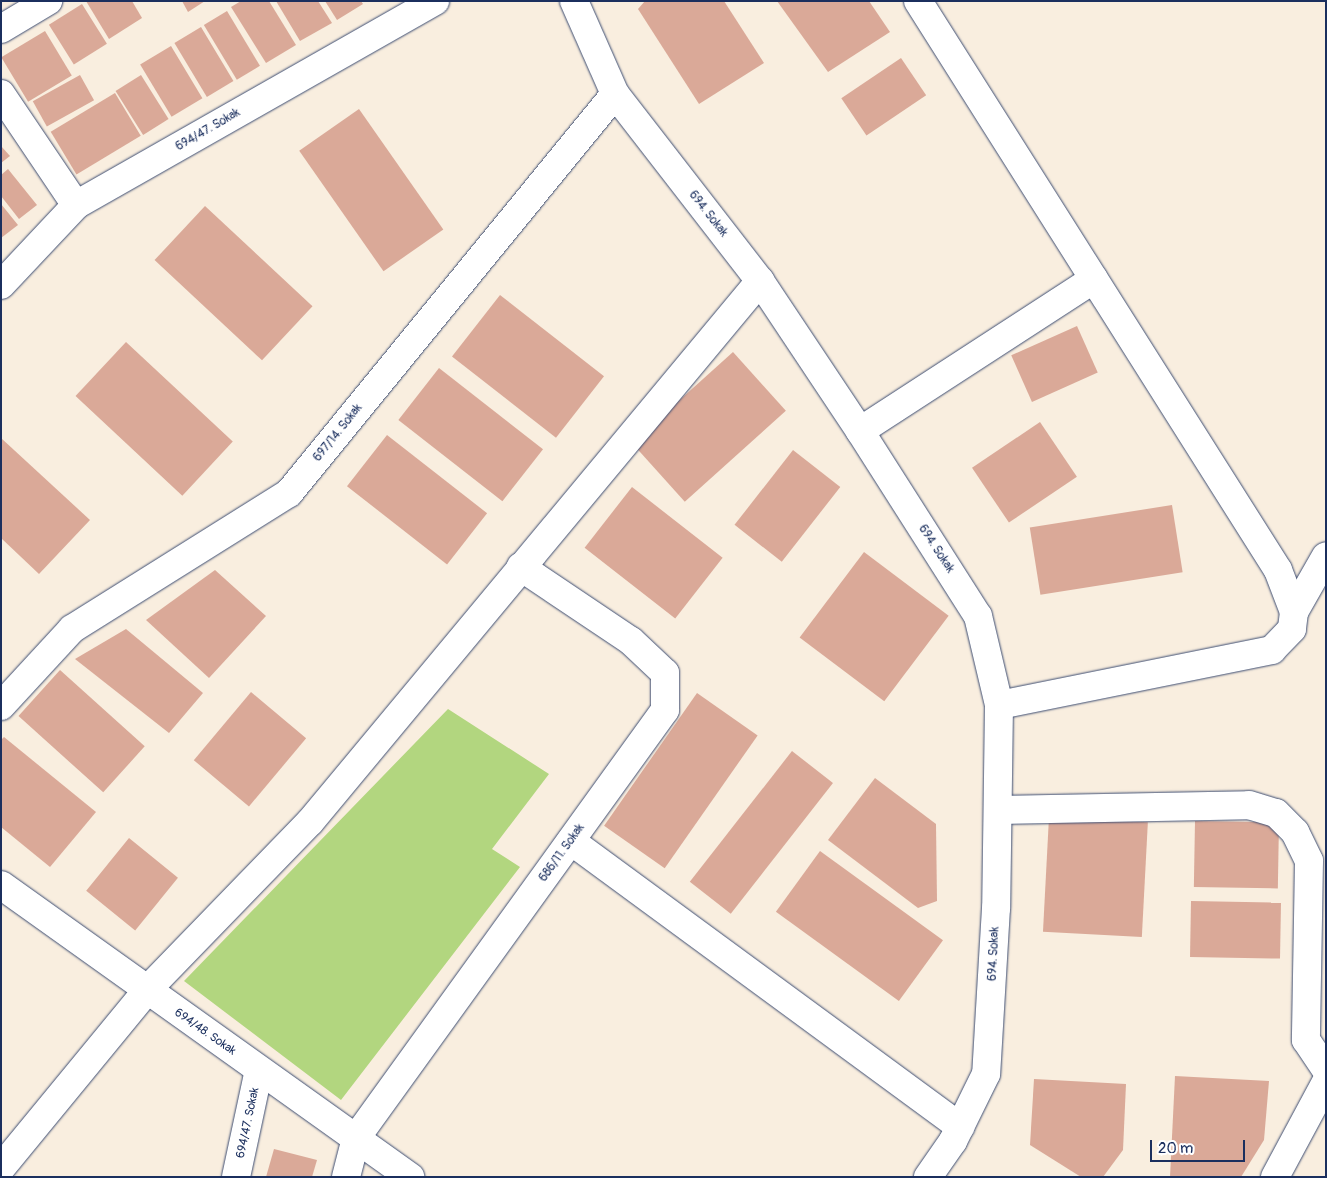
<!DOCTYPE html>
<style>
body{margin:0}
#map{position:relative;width:1327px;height:1178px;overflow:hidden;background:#f9eedf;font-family:Pangolin,sans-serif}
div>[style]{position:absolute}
.green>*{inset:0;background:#b2d67f}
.building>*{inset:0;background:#daa998;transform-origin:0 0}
.roads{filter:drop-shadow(0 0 1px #3c4c71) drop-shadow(0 0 1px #3c4c71)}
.minor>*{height:28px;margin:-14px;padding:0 14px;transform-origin:14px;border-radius:14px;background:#fff}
span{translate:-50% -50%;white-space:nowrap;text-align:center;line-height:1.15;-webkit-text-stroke:4px #fff;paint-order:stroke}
.street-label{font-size:12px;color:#1b2f5e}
.frame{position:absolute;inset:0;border:2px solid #1b2f5e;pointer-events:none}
.scale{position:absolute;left:1150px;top:1140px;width:95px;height:22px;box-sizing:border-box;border:2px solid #1b2f5e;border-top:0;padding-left:6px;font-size:15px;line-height:18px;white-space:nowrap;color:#1b2f5e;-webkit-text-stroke:4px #fff;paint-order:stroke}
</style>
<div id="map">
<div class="green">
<i style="clip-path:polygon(448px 709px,549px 774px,492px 849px,520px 867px,341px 1100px,184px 981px)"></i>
</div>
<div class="building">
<i style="clip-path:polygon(86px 1px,132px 1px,142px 18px,109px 39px)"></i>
<i style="clip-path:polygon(182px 1px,205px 1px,188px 12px)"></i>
<i style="clip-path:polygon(241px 1px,269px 1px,296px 45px,266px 63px,231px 7px)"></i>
<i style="clip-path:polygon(276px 1px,318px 1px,332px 23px,300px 41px)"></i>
<i style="clip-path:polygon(325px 1px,361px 1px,363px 4px,337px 20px)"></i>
<i style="clip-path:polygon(645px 1px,724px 1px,764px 63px,699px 104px,638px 9px)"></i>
<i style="clip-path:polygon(777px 1px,869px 1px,890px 32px,828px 72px)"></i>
<i style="left:82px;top:4px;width:47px;height:39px;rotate:58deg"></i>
<i style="left:227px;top:11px;width:64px;height:27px;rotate:59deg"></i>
<i style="left:201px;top:27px;width:63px;height:31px;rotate:59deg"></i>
<i style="left:45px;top:31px;width:52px;height:51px;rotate:59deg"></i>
<i style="left:171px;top:46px;width:61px;height:36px;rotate:59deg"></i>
<i style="left:901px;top:58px;width:45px;height:72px;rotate:56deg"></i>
<i style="left:80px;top:75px;width:29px;height:54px;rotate:61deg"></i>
<i style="left:141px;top:75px;width:52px;height:30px;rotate:58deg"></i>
<i style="left:115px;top:93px;width:50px;height:75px;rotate:59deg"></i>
<i style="left:359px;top:109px;width:147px;height:73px;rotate:55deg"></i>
<i style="clip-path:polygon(1px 146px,10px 156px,1px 163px)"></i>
<i style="clip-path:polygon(8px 169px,37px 205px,19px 219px,1px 196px,1px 175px)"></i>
<i style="clip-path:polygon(1px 204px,18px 225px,1px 238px)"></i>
<i style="left:205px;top:206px;width:147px;height:74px;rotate:43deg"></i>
<i style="left:500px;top:295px;width:132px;height:78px;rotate:38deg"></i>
<i style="left:1077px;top:326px;width:51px;height:72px;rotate:66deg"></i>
<i style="left:126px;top:342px;width:146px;height:74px;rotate:43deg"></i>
<i style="left:733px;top:352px;width:79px;height:136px;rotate:48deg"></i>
<i style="left:439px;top:368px;width:132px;height:66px;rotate:38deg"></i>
<i style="left:1040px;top:422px;width:66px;height:82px;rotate:56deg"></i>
<i style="left:387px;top:435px;width:127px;height:65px;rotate:38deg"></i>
<i style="clip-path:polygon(1px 438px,90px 520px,39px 574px,1px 538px)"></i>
<i style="left:793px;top:450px;width:60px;height:95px;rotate:38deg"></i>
<i style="left:632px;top:487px;width:115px;height:77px;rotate:38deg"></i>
<i style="left:1172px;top:505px;width:68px;height:144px;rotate:81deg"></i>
<i style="left:864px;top:552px;width:106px;height:107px;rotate:37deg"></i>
<i style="clip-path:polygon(215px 570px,266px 616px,209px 678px,146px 620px)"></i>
<i style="clip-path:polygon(126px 629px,203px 693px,169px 733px,75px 659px)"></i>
<i style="left:60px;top:670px;width:114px;height:62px;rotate:42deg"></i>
<i style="left:251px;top:692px;width:72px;height:89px;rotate:40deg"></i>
<i style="left:697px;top:693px;width:74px;height:162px;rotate:35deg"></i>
<i style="clip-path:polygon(4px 737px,96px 812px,50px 867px,1px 827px,1px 740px)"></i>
<i style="left:792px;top:751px;width:52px;height:166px;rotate:38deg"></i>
<i style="clip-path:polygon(875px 778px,936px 824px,937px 901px,918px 908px,828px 840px)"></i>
<i style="left:1049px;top:817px;width:99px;height:115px;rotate:3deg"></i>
<i style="left:1195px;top:821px;width:84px;height:66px;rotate:1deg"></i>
<i style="left:129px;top:838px;width:63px;height:68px;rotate:39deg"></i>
<i style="left:820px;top:851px;width:152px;height:75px;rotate:36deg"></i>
<i style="left:1191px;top:901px;width:90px;height:56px;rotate:1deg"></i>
<i style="clip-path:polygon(1175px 1076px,1269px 1081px,1264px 1140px,1241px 1177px,1170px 1177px)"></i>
<i style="clip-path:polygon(1034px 1079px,1126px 1084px,1123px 1150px,1103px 1177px,1081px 1177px,1030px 1145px)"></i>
<i style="clip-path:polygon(274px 1149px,317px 1160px,312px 1177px,266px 1177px)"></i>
</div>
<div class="roads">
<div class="minor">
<i style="left:574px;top:1px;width:102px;rotate:66.2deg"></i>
<i style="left:615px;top:94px;width:237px;rotate:52.2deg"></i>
<i style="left:760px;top:281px;width:180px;rotate:56.3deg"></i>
<i style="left:860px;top:431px;width:219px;rotate:57.5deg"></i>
<i style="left:978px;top:616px;width:91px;rotate:76.7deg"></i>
<i style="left:999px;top:705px;width:203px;rotate:90.8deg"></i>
<i style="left:996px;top:908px;width:166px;rotate:93.4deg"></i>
<i style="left:986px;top:1074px;width:75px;rotate:116.2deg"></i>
<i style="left:953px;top:1141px;width:44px;rotate:124.8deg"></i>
<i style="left:918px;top:1px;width:673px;rotate:57.68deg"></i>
<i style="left:1278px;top:570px;width:45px;rotate:69.1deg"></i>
<i style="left:1294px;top:612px;width:17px;rotate:97deg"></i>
<i style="left:1292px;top:629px;width:29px;rotate:134deg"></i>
<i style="left:1272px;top:650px;width:278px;rotate:168.6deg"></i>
<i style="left:1px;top:29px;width:55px;rotate:-30.8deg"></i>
<i style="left:1px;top:94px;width:134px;rotate:56deg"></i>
<i style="left:1px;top:285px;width:110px;rotate:-46.8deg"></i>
<i style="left:76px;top:205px;width:413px;rotate:-29.6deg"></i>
<i style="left:860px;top:431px;width:279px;rotate:-33deg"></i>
<i style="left:1294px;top:612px;width:64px;rotate:-60.3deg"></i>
<i style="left:1px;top:706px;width:105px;rotate:-47.3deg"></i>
<i style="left:72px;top:629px;width:256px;rotate:-32.1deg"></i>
<i style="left:289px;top:493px;width:515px;rotate:-50.75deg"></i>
<i style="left:998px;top:810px;width:251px;rotate:-1.1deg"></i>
<i style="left:1249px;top:805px;width:28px;rotate:17deg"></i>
<i style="left:1276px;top:813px;width:27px;rotate:45deg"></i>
<i style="left:1295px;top:832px;width:32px;rotate:64deg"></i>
<i style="left:1309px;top:861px;width:179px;rotate:91deg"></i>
<i style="left:1306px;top:1040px;width:36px;rotate:56deg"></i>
<i style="left:571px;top:841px;width:483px;rotate:36.3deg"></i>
<i style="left:1px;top:885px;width:503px;rotate:35.52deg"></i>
<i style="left:1px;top:1168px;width:230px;rotate:-50.6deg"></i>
<i style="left:147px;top:990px;width:234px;rotate:-45.9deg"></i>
<i style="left:310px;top:822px;width:704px;rotate:-50.25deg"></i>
<i style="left:236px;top:1177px;width:109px;rotate:-77.9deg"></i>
<i style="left:346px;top:1177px;width:40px;rotate:-75.6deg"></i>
<i style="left:356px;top:1138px;width:528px;rotate:-54.17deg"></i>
<i style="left:665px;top:710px;width:37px;rotate:-90deg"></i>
<i style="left:665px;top:673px;width:47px;rotate:-136.7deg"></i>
<i style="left:631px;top:641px;width:133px;rotate:-146.1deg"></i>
<i style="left:1275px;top:1177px;width:108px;rotate:-61.8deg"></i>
</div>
</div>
<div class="street-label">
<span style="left:208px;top:130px;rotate:-30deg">694/47. Sokak</span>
<span style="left:708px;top:214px;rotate:52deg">694. Sokak</span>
<span style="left:338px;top:433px;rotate:-51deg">697/14. Sokak</span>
<span style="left:936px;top:549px;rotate:57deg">694. Sokak</span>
<span style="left:562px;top:853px;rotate:-54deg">686/11. Sokak</span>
<span style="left:994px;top:954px;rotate:-87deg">694. Sokak</span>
<span style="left:205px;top:1032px;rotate:35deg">694/48. Sokak</span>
<span style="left:248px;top:1123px;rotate:-78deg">694/47. Sokak</span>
</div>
<div class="frame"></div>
<div class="scale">20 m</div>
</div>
